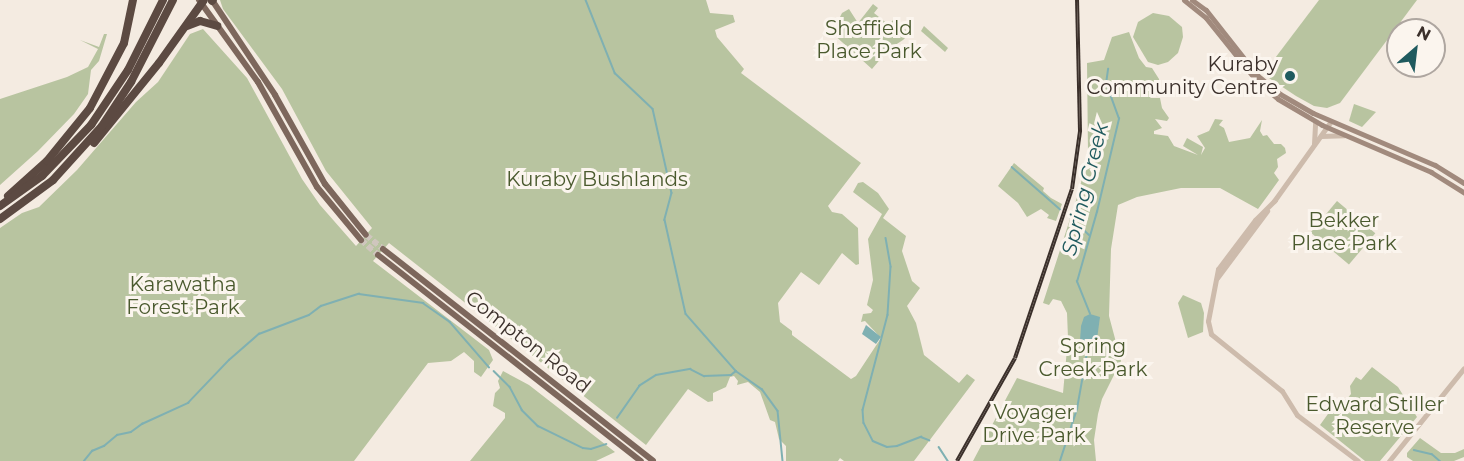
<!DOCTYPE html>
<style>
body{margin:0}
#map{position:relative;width:1464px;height:461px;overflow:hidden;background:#f4ebe1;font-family:Montserrat,sans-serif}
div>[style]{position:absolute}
.green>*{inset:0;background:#b8c4a0;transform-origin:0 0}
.water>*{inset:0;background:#7fb0b2}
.stream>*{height:1.5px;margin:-0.75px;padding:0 0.75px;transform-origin:0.75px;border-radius:0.75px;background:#7fb0b2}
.primary-tunnel>*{height:6px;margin-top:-3px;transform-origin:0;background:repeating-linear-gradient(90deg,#cfc6bd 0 6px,transparent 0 9px)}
.tertiary>*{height:5px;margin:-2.5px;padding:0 2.5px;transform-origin:2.5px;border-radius:2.5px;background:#cdbbac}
.secondary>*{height:5px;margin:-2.5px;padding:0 2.5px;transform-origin:2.5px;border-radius:2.5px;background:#a18a7d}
.primary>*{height:6px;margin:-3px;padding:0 3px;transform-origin:3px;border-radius:3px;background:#7d675c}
.motorway>*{height:8px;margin:-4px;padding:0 4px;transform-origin:4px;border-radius:4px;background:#5c4a42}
.rail>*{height:4px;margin-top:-2px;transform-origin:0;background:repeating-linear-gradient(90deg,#fbf5ee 0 4.5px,#3b302b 0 9px);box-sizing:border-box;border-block:2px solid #3b302b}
.dots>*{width:16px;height:16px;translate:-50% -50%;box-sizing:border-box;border:3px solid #fbf5ee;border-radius:50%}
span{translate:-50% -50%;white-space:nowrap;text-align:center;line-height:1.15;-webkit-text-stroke:6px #fbf5ee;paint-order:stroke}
.park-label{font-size:20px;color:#4a5a2e}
.poi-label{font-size:20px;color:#3b302b}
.right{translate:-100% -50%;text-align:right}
.street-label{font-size:20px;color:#3b302b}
.water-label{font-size:21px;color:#1f5a5e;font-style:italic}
.north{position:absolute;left:1386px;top:18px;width:60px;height:60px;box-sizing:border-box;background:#fbf5ee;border:2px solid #aea6a0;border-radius:50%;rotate:28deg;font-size:16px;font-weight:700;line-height:24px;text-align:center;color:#3b302b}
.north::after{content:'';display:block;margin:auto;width:21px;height:27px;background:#1f5a5e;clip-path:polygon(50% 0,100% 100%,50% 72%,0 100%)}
</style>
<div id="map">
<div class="green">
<i style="clip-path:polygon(220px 0,706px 0,710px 13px,733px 15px,735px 22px,715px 30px,717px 37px,744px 69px,741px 73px,861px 163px,828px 206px,832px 212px,842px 214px,858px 228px,859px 264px,856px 265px,842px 253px,819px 285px,801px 272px,778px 303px,780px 322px,792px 331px,792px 335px,851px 379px,856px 376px,881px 338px,865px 321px,861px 322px,863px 314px,871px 313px,873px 310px,867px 305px,873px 280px,868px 239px,882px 214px,853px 192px,858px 183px,863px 182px,878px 193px,889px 209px,883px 218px,906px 236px,902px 251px,912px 281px,920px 288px,907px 306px,916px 323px,924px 355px,959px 383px,967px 374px,975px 380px,914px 461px,844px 461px,840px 458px,838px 461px,786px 461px,786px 446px,779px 439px,775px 422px,770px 420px,760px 392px,748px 382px,737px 385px,738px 381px,734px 376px,730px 377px,726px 387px,713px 393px,713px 401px,708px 402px,688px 389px,646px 445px,389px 243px,373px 261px,489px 350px,493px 360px,481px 377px,474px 372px,474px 361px,464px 352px,451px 361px,428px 363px,354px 461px,0 461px,0 228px,22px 213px,39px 207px,77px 170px,136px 102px,158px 82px,190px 34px,203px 29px,247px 78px,302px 179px,320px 205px,356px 246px,372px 228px,326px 171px,282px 89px,223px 9px)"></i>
<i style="clip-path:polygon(1319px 0,1417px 0,1340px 103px,1327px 108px,1314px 106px,1296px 96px,1263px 74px)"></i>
<i style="clip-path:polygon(873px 4px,878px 8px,874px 13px,889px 25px,893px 20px,910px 33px,903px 40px,889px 49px,872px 69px,832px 33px,842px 13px,849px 9px,858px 23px)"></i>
<i style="clip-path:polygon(1153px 13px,1169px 16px,1182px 27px,1183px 37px,1178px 53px,1168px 62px,1158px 65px,1148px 62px,1133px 37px,1138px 22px)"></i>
<i style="clip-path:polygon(924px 26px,948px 48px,945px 52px,921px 31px)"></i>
<i style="clip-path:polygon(1129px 32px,1139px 58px,1146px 67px,1152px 68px,1159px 79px,1160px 85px,1150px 98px,1160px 98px,1162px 108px,1169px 118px,1167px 121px,1155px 119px,1162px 128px,1154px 131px,1154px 134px,1168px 136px,1174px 146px,1198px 155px,1183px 146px,1187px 138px,1203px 147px,1201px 155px,1205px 148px,1197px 136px,1209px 131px,1215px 119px,1223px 120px,1219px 125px,1224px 128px,1229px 142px,1250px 138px,1262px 120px,1260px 131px,1263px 136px,1267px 135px,1274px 144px,1281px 144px,1285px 148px,1286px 153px,1277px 159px,1278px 167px,1274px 173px,1279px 180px,1258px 209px,1220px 188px,1181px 188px,1137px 197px,1118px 205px,1111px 249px,1109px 316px,1121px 361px,1102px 399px,1098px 414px,1094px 440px,1096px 461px,973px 461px,1017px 378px,1063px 393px,1068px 338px,1067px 313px,1061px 301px,1053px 299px,1049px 305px,1043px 303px,1079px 191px,1088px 153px,1087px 63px,1104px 60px,1112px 37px)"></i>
<i style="clip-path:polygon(104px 34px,107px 34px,99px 61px,91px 70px,88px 94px,74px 114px,38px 151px,0 185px,0 99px,67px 77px,88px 67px,98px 49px,80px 40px,99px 47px)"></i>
<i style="clip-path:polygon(1354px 104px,1376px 112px,1362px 127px,1349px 121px)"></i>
<i style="clip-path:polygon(1014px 163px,1044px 188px,1043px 191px,1051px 198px,1062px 204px,1056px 221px,1047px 218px,1049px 215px,1041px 209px,1027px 217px,1018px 203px,998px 186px)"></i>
<i style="left:1337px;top:201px;width:50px;height:41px;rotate:40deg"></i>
<i style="clip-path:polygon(1183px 295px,1201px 303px,1204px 313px,1203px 332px,1188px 338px,1178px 303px)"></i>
<i style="clip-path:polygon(1372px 367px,1398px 387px,1417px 417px,1380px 461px,1365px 461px,1320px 425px,1338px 400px,1347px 399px,1351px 394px,1350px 386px,1356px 377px,1361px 380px)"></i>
<i style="clip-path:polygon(503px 371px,529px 385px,615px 452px,596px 461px,470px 461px,505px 418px,505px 413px,493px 406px,495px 393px,500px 388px,498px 381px)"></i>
<i style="clip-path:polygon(1420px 438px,1441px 453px,1455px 453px,1464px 449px,1464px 457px,1454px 461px,1413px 461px,1407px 457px,1407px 453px)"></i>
</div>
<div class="water">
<i style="clip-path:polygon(1090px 314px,1100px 317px,1097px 339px,1087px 353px,1080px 341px,1081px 326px,1084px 317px)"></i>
<i style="clip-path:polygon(866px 325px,881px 337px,876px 344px,862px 334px)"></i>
</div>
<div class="stream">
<i style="left:586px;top:0;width:79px;rotate:68.3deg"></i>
<i style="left:615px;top:73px;width:52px;rotate:43.5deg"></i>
<i style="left:653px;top:109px;width:86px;rotate:77.3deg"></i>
<i style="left:672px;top:193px;width:28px;rotate:105deg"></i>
<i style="left:665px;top:220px;width:96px;rotate:77.4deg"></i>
<i style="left:686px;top:314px;width:76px;rotate:48.7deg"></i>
<i style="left:1012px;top:167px;width:64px;rotate:41.2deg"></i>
<i style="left:1070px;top:217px;width:26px;rotate:43deg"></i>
<i style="left:886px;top:238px;width:29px;rotate:80deg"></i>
<i style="left:891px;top:267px;width:48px;rotate:93.6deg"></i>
<i style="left:888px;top:315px;width:98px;rotate:104.7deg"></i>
<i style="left:863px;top:410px;width:13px;rotate:86deg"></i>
<i style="left:864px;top:423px;width:20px;rotate:63deg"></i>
<i style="left:873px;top:441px;width:15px;rotate:23deg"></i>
<i style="left:887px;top:447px;width:10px;rotate:-6deg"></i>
<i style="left:897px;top:446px;width:26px;rotate:-21deg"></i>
<i style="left:921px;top:437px;width:9px;rotate:21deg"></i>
<i style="left:1090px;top:314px;width:35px;rotate:-112deg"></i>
<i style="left:1077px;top:282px;width:73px;rotate:-74.1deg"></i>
<i style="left:1097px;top:212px;width:96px;rotate:-76.7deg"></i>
<i style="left:1119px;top:119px;width:37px;rotate:-110deg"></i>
<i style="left:1106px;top:84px;width:15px;rotate:-82deg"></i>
<i style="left:494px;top:371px;width:23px;rotate:45deg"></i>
<i style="left:510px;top:387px;width:26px;rotate:62deg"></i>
<i style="left:522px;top:410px;width:23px;rotate:45deg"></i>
<i style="left:538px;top:426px;width:50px;rotate:26.1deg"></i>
<i style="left:583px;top:448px;width:8px;rotate:7deg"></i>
<i style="left:591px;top:449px;width:16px;rotate:-18deg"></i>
<i style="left:617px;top:418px;width:39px;rotate:-55deg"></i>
<i style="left:639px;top:386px;width:20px;rotate:-33deg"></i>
<i style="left:656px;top:375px;width:35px;rotate:-10deg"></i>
<i style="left:690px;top:369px;width:16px;rotate:27deg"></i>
<i style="left:704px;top:376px;width:27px;rotate:-2deg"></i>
<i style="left:731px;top:375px;width:6px;rotate:-39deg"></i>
<i style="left:736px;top:371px;width:32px;rotate:35deg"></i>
<i style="left:762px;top:389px;width:27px;rotate:54deg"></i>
<i style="left:778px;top:411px;width:50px;rotate:84.3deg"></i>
<i style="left:939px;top:447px;width:17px;rotate:57deg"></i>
<i style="left:1414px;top:450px;width:18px;rotate:13deg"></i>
<i style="left:1432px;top:454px;width:11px;rotate:41deg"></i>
<i style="left:84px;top:461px;width:13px;rotate:-51deg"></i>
<i style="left:92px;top:451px;width:13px;rotate:-23deg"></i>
<i style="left:104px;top:446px;width:17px;rotate:-40deg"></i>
<i style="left:117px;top:435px;width:14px;rotate:-12deg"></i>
<i style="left:131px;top:432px;width:14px;rotate:-36deg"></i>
<i style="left:142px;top:424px;width:51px;rotate:-24.5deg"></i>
<i style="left:188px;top:403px;width:59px;rotate:-46.4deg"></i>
<i style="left:229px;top:360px;width:40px;rotate:-41deg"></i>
<i style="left:259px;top:334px;width:53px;rotate:-20.8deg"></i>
<i style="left:309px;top:315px;width:15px;rotate:-37deg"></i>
<i style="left:321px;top:306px;width:40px;rotate:-18deg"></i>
<i style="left:359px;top:294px;width:65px;rotate:8deg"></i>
<i style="left:423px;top:303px;width:33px;rotate:35deg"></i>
<i style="left:450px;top:322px;width:60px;rotate:49.1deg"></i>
<i style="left:1060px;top:461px;width:55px;rotate:-71.9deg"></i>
<i style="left:1077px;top:409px;width:57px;rotate:-79.9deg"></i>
</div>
<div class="primary-tunnel">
<i style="left:366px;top:235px;width:22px;rotate:39deg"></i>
<i style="left:361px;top:240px;width:23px;rotate:41deg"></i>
</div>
<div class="tertiary">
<i style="left:1321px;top:136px;width:23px;rotate:-2deg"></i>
<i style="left:1314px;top:144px;width:22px;rotate:-87deg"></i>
<i style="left:1275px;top:200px;width:28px;rotate:135deg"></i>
<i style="left:1255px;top:220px;width:61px;rotate:127.1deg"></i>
<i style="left:1218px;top:269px;width:53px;rotate:100.9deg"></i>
<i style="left:1208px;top:321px;width:13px;rotate:77deg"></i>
<i style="left:1211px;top:334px;width:91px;rotate:38.8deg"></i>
<i style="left:1282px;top:391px;width:28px;rotate:58deg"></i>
<i style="left:1297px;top:415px;width:76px;rotate:37deg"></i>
<i style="left:1274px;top:201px;width:98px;rotate:-54.5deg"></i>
<i style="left:1217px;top:278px;width:84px;rotate:-53.3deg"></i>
<i style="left:1389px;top:461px;width:119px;rotate:-51.1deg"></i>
</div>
<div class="secondary">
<i style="left:1184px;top:0;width:28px;rotate:39deg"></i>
<i style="left:1206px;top:18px;width:78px;rotate:51.2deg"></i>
<i style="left:1255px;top:79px;width:30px;rotate:41deg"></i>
<i style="left:1278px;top:99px;width:51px;rotate:30.6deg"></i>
<i style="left:1322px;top:125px;width:119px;rotate:23.3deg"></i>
<i style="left:1431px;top:172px;width:39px;rotate:32deg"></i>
<i style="left:1192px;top:0;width:17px;rotate:36deg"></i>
<i style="left:1206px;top:10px;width:84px;rotate:51.8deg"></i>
<i style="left:1258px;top:76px;width:28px;rotate:39deg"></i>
<i style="left:1280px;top:94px;width:38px;rotate:30deg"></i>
<i style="left:1313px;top:113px;width:133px;rotate:23.1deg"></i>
<i style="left:1435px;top:165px;width:34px;rotate:32deg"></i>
</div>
<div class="primary">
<i style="left:199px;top:0;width:101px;rotate:54.3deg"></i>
<i style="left:258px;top:82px;width:120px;rotate:60.7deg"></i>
<i style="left:317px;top:187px;width:69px;rotate:50.3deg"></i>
<i style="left:212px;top:0;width:114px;rotate:56.4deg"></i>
<i style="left:275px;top:95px;width:102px;rotate:60.7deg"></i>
<i style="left:325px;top:184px;width:65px;rotate:51.2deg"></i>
<i style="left:383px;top:249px;width:343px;rotate:38.1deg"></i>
<i style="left:378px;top:255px;width:334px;rotate:38.1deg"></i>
</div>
<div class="motorway">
<i style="left:212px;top:1px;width:1px;rotate:-45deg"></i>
<i style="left:187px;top:26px;width:14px;rotate:-21deg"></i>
<i style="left:200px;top:21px;width:18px;rotate:16deg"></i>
<i style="left:94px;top:143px;width:103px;rotate:-50.9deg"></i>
<i style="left:159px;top:63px;width:77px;rotate:-54.5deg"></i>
<i style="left:8px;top:196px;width:52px;rotate:-41.9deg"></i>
<i style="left:47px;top:161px;width:68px;rotate:-50.9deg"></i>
<i style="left:90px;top:108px;width:73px;rotate:-62.4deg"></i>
<i style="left:124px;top:43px;width:44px;rotate:-78.2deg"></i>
<i style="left:0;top:206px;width:52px;rotate:-35.5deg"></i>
<i style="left:42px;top:176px;width:71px;rotate:-46.1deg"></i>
<i style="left:91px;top:125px;width:66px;rotate:-56.1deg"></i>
<i style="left:128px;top:70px;width:78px;rotate:-63.4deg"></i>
<i style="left:0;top:219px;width:66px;rotate:-36.3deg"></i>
<i style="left:53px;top:180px;width:73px;rotate:-47.8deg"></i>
<i style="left:102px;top:126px;width:53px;rotate:-56.6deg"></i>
<i style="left:131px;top:82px;width:92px;rotate:-62.9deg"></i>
</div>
<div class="rail">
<i style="left:957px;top:461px;width:118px;rotate:-60.6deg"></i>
<i style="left:1015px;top:358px;width:178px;rotate:-71.4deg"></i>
<i style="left:1072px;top:189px;width:59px;rotate:-82.1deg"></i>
<i style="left:1080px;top:131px;width:131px;rotate:-91.3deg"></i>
</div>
<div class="dots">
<i style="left:1290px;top:76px;background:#1f5a5e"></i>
</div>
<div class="park-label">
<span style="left:869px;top:40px">Sheffield<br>Place Park</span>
<span style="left:597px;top:179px">Kuraby Bushlands</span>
<span style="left:1344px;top:232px">Bekker<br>Place Park</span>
<span style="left:183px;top:296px">Karawatha<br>Forest Park</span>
<span style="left:1093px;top:358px">Spring<br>Creek Park</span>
<span style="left:1375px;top:416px">Edward Stiller<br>Reserve</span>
<span style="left:1034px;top:424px">Voyager<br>Drive Park</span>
</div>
<div class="poi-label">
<span class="right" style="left:1278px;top:76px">Kuraby<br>Community Centre</span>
</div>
<div class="street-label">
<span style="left:528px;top:342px;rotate:38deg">Compton Road</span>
</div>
<div class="water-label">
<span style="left:1085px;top:189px;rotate:-76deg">Spring Creek</span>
</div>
<div class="north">N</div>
</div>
